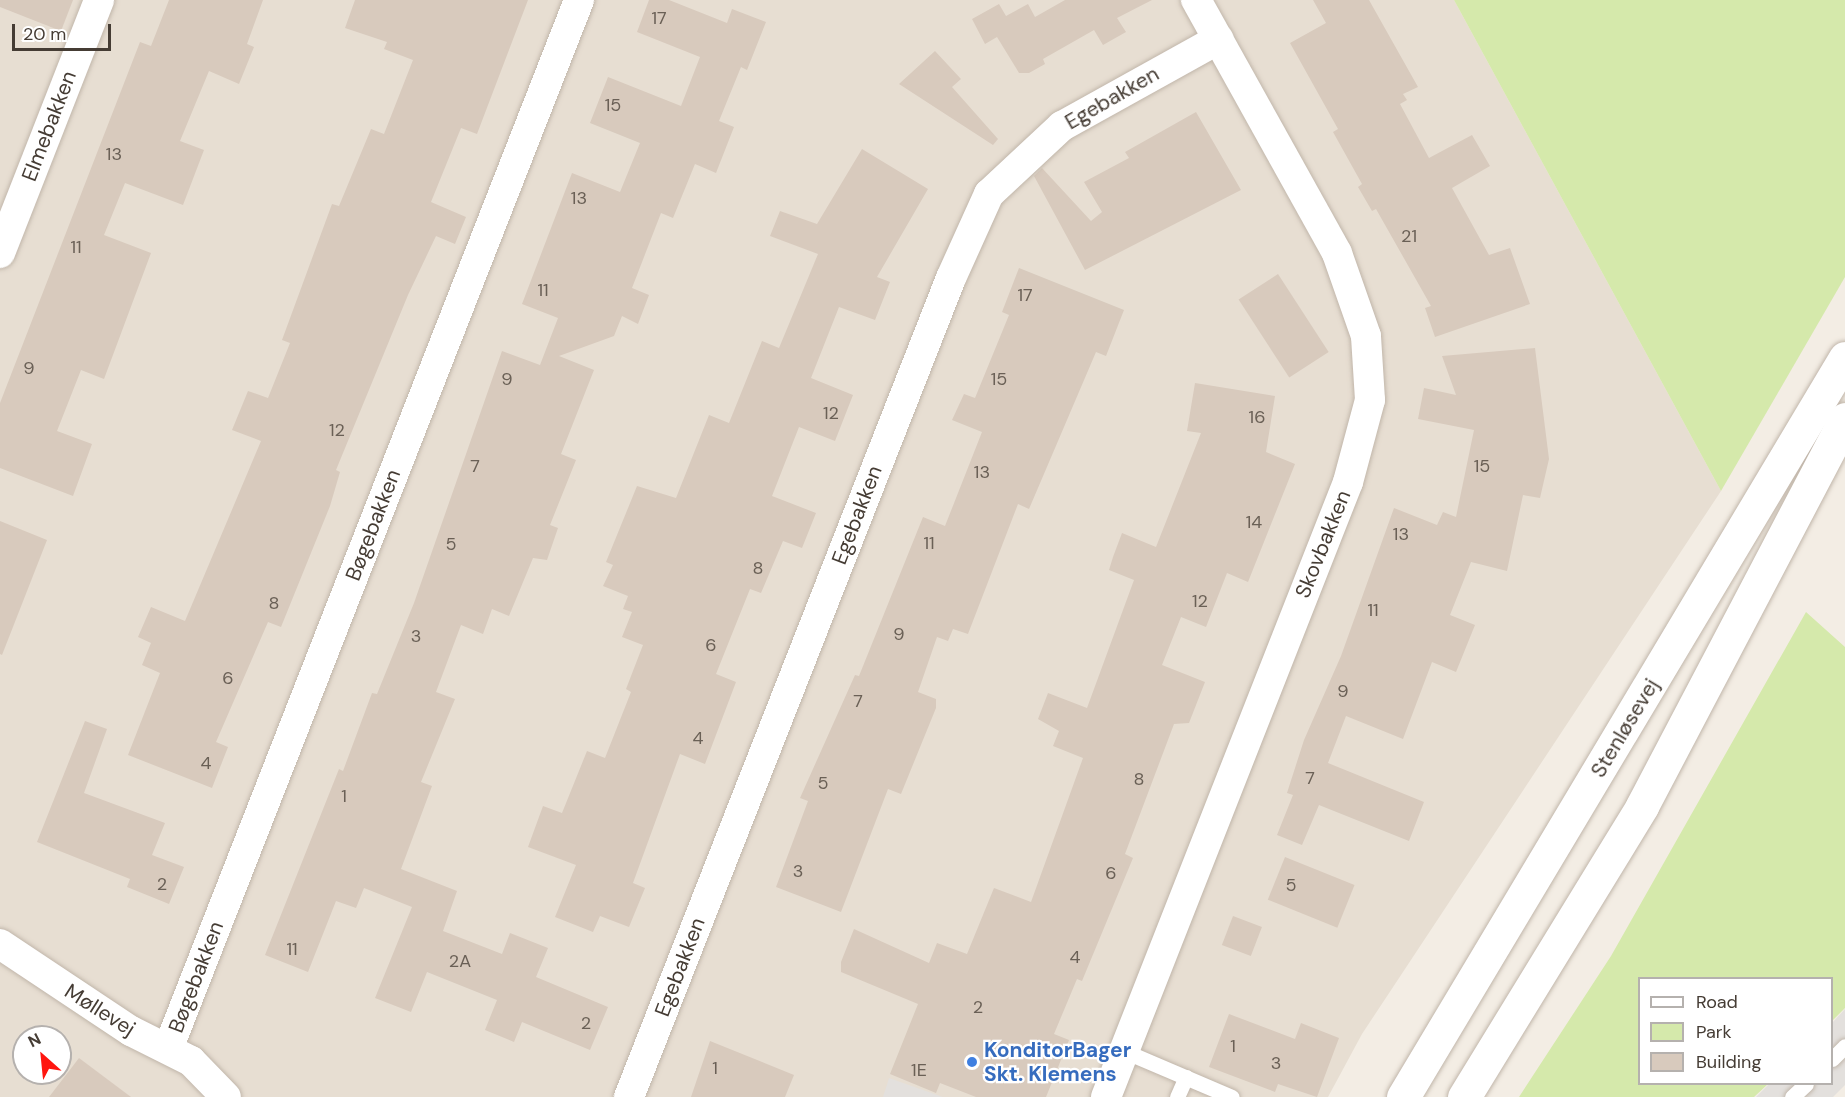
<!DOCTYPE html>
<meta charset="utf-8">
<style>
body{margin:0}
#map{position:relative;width:1845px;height:1097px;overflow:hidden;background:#f3ede4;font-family:"DM Sans",sans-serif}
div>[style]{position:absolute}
.residential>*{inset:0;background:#e7ded2}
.green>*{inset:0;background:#d5e9ab}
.parking>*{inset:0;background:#e3e0dd}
.building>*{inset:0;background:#d8cabd;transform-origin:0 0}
.roads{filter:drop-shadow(0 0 2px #c1b6aa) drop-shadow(0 0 2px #c1b6aa)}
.service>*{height:15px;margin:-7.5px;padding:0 7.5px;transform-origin:7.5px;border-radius:7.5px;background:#fff}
.minor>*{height:30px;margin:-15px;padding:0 15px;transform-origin:15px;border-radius:15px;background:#fff}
.tertiary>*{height:33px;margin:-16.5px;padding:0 16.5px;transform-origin:16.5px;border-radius:16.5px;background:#fff}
.dots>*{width:16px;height:16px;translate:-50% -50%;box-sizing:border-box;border:3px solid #fff;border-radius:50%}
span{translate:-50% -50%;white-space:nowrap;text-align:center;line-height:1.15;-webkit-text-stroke:4.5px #fff;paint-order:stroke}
.number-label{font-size:18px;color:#6a6056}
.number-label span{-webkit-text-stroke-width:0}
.street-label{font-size:21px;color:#453c34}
.shop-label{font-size:21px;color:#366cbe;font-weight:700}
.left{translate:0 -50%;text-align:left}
.legend{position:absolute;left:1638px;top:977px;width:195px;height:108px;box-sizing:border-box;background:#fff;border:2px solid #b5b1ae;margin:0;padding:8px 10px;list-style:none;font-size:18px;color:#453c34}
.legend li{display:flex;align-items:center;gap:12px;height:30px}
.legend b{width:30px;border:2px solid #b5b1ae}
.north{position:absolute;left:12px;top:1025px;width:60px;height:60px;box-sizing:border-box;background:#fff;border:2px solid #b5b1ae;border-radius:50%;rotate:333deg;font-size:16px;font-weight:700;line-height:24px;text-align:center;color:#453c34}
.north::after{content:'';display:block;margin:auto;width:21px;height:27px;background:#ff160f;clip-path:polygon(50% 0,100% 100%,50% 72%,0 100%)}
.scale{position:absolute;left:12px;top:24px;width:99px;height:27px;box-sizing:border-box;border:3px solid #453c34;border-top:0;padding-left:8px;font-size:18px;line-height:21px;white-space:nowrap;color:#453c34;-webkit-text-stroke:4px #fff;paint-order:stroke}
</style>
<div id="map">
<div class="residential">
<i style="clip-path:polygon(evenodd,0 0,1454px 0,1721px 491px,1362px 1034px,1328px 1097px,0 1097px,0 0,24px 1037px,60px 1037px,60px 1073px,24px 1073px,24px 1037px)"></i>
</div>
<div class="green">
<i style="clip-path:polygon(1454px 0,1845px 0,1845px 277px,1721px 491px)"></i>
<i style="clip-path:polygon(1806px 612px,1845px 647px,1845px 1008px,1832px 1021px,1832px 978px,1640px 978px,1640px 1084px,1768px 1084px,1754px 1097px,1519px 1097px,1611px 956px)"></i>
</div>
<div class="parking">
<i style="clip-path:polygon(1845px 1009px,1845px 1085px,1833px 1097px,1756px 1097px,1769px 1084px,1832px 1084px,1832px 1023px)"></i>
<i style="clip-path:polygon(889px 1078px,943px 1097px,883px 1097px)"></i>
</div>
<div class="building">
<i style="clip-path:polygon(0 0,73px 0,61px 31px,0 7px)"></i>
<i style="clip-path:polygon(169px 0,263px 0,247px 44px,254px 47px,239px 84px,209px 71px,180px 141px,204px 150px,183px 205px,125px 183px,104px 235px,151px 253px,104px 379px,81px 370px,57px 431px,92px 444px,73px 496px,0 468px,0 403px,140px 42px,151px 46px)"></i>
<i style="clip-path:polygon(355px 0,528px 0,477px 134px,461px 128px,431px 202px,466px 217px,455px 244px,436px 236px,408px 295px,336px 470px,340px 472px,330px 506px,281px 627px,268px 622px,216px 742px,228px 747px,212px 788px,128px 755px,160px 673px,142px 665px,151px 643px,138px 637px,151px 607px,185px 621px,261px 441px,232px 430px,248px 391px,268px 398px,290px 343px,282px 340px,332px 204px,339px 206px,371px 129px,384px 134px,413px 60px,384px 49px,387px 42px,345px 28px)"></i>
<i style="clip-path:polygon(649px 0,669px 0,727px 23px,732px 9px,766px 22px,747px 70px,741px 67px,719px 121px,734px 127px,716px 173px,695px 164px,673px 218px,661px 213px,632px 288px,649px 295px,638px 324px,622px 316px,614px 336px,559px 356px,594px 370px,561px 454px,576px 460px,550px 525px,558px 528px,547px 560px,533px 558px,509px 616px,492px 609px,483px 634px,461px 625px,436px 692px,455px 699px,421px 782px,432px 786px,401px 869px,457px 891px,443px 931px,502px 954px,510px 933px,548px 948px,536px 977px,608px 1007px,590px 1050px,522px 1022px,514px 1042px,485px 1030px,497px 1000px,427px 972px,411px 1012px,375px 998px,412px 907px,364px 888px,356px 908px,336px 901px,308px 972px,265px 955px,339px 769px,343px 771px,372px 693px,377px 694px,414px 603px,502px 351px,540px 365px,558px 318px,522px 304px,572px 173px,620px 192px,640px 143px,590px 123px,608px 77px,681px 106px,700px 57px,637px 32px)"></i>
<i style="clip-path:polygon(1065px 0,1152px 0,1117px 18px,1126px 32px,1103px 45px,1094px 30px,1043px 59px,1045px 64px,1029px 73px,1019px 73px,997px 37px,985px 44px,972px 19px,999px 4px,1006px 16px,1028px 4px,1035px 17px)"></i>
<i style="clip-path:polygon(1313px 0,1369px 0,1418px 87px,1403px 94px,1407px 100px,1400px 104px,1429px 158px,1472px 135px,1490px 166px,1452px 188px,1489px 255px,1510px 248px,1530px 304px,1435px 337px,1425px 308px,1431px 306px,1376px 209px,1372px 211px,1358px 187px,1362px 184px,1333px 132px,1338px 129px,1290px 43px,1326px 23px)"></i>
<i style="clip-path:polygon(935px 51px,961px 79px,952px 87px,998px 139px,993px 145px,899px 84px)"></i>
<i style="clip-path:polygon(1196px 112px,1241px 190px,1085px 270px,1034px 176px,1042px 168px,1091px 221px,1102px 212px,1084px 182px,1129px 158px,1125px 152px)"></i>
<i style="clip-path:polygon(862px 149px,928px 189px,877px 277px,890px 282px,875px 320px,839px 307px,811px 378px,853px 395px,835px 441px,799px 427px,772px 496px,816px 513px,802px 548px,783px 541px,761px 593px,750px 589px,716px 674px,736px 682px,705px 764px,680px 754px,633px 883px,645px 888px,629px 927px,600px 916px,593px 932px,555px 917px,576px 865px,528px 847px,543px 806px,562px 813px,587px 751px,605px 758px,631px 692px,626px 689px,643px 645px,622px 637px,632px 612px,623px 609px,628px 596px,603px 586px,613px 565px,606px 562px,637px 486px,676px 498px,709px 415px,729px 423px,762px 341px,779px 348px,818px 254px,770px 236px,780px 211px,817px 224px)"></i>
<i style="clip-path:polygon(1019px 268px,1124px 310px,1106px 356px,1096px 352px,1029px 509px,1018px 504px,968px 634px,953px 629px,948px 641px,937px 637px,918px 692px,936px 699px,936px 708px,901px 794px,888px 789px,841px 912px,776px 887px,808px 801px,800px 798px,855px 675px,859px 676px,923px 517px,945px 526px,982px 432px,952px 420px,964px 394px,975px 398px,1009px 315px,1002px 312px)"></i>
<i style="left:1278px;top:274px;width:93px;height:47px;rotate:57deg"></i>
<i style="clip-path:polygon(1535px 348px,1549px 459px,1540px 498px,1523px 495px,1507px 571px,1471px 562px,1450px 615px,1475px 625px,1456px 672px,1432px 662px,1403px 739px,1346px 716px,1328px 763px,1424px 802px,1409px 841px,1319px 805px,1302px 845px,1277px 835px,1293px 795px,1287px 793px,1304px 740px,1341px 656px,1394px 508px,1437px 525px,1443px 512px,1456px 517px,1474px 430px,1418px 419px,1424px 388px,1456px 395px,1442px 356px)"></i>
<i style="clip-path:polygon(1195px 383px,1275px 396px,1266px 452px,1295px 464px,1248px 582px,1227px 573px,1206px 627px,1181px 617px,1162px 665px,1205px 682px,1189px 723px,1174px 724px,1125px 854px,1133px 858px,1082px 981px,1077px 979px,1054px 1034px,1069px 1040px,1046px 1097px,976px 1097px,940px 1083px,936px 1093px,890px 1074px,918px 1004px,841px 972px,841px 962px,854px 929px,929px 963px,937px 943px,967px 954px,994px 888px,1031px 902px,1083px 758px,1053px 746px,1059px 731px,1038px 719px,1048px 693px,1087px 708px,1134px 580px,1109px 570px,1113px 557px,1122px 533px,1156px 547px,1201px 433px,1187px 431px)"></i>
<i style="clip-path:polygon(0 521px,47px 540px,2px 655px,0 654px)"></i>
<i style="clip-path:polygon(85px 721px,107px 729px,84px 793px,165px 823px,152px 855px,184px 867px,169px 904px,127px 887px,130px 879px,37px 842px)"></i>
<i style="left:1285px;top:857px;width:75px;height:46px;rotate:22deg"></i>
<i style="left:1233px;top:916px;width:31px;height:31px;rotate:21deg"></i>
<i style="clip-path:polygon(1229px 1014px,1295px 1039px,1301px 1023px,1339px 1038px,1317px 1097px,1278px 1084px,1275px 1092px,1209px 1067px)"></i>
<i style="clip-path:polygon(710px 1041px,794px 1075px,785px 1097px,691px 1097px)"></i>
<i style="clip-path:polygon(79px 1058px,131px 1097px,49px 1097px)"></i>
</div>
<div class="roads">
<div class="service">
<i style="left:1124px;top:1051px;width:117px;rotate:23.1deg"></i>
<i style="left:1832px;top:1059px;width:18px;rotate:-45deg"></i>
<i style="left:1177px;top:1097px;width:22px;rotate:-66deg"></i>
<i style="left:1792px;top:1097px;width:19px;rotate:-43deg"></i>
</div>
<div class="minor">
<i style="left:0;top:253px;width:272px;rotate:-68.6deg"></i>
<i style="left:0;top:944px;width:157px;rotate:33.6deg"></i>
<i style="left:131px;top:1031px;width:67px;rotate:26.6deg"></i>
<i style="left:191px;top:1061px;width:50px;rotate:45.8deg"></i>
<i style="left:168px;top:1049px;width:1127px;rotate:-68.6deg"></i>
<i style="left:629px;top:1097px;width:880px;rotate:-68.54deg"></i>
<i style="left:951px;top:278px;width:92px;rotate:-65.7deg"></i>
<i style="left:989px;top:194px;width:100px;rotate:-43deg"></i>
<i style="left:1062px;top:126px;width:179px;rotate:-29deg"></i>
<i style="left:1106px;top:1097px;width:661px;rotate:-68.52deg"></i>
<i style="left:1348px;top:482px;width:85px;rotate:-75deg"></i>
<i style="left:1370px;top:400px;width:64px;rotate:-93.6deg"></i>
<i style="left:1366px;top:336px;width:88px;rotate:-109.3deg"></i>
<i style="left:1337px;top:253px;width:290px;rotate:-119.1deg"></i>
</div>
<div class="tertiary">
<i style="left:1403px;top:1097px;width:861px;rotate:-59.12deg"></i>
<i style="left:1464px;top:1097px;width:341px;rotate:-58.5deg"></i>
<i style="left:1642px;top:806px;width:437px;rotate:-62.3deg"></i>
</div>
</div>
<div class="dots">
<i style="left:972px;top:1062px;background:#3f7fe0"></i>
</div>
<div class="number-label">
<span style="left:659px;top:18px">17</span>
<span style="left:613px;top:105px">15</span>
<span style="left:114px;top:154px">13</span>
<span style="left:579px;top:198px">13</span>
<span style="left:1409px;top:236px">21</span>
<span style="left:76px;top:247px">11</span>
<span style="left:543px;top:290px">11</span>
<span style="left:1025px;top:295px">17</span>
<span style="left:29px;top:368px">9</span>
<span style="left:507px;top:379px">9</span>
<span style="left:999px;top:379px">15</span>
<span style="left:831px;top:413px">12</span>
<span style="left:1257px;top:417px">16</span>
<span style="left:337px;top:430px">12</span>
<span style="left:475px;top:466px">7</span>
<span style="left:1482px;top:466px">15</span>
<span style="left:982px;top:472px">13</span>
<span style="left:1254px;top:522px">14</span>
<span style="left:1401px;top:534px">13</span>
<span style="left:929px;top:543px">11</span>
<span style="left:451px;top:544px">5</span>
<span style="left:758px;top:568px">8</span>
<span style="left:1200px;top:601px">12</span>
<span style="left:274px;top:603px">8</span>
<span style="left:1373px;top:610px">11</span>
<span style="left:899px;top:634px">9</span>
<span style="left:416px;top:636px">3</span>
<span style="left:711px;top:645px">6</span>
<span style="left:228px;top:678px">6</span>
<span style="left:1343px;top:691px">9</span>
<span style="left:858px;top:701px">7</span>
<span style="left:698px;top:738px">4</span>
<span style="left:206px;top:763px">4</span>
<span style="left:1310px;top:778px">7</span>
<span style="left:1139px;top:779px">8</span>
<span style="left:823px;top:783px">5</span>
<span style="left:344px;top:796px">1</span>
<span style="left:798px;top:871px">3</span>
<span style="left:1111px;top:873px">6</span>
<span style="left:162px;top:884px">2</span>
<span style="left:1291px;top:885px">5</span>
<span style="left:292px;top:949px">11</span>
<span style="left:1075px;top:957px">4</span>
<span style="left:460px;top:961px">2A</span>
<span style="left:978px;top:1007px">2</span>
<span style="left:586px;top:1023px">2</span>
<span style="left:1233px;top:1046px">1</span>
<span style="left:1276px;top:1063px">3</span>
<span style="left:715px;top:1068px">1</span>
<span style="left:919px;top:1070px">1E</span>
</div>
<div class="street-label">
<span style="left:1112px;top:98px;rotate:-30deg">Egebakken</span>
<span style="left:49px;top:126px;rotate:-69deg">Elmebakken</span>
<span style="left:857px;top:515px;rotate:-69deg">Egebakken</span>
<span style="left:373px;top:525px;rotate:-69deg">Bøgebakken</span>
<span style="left:1323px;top:544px;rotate:-68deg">Skovbakken</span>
<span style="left:1625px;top:728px;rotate:-59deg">Stenløsevej</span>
<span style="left:680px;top:967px;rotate:-69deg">Egebakken</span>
<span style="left:196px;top:977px;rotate:-69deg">Bøgebakken</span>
<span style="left:100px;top:1010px;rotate:32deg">Møllevej</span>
</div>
<div class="shop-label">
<span class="left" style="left:984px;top:1062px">KonditorBager<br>Skt. Klemens</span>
</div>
<ul class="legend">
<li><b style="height:8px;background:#fff"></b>Road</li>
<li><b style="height:16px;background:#d5e9ab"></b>Park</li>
<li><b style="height:16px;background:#d8cabd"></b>Building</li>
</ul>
<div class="north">N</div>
<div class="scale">20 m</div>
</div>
